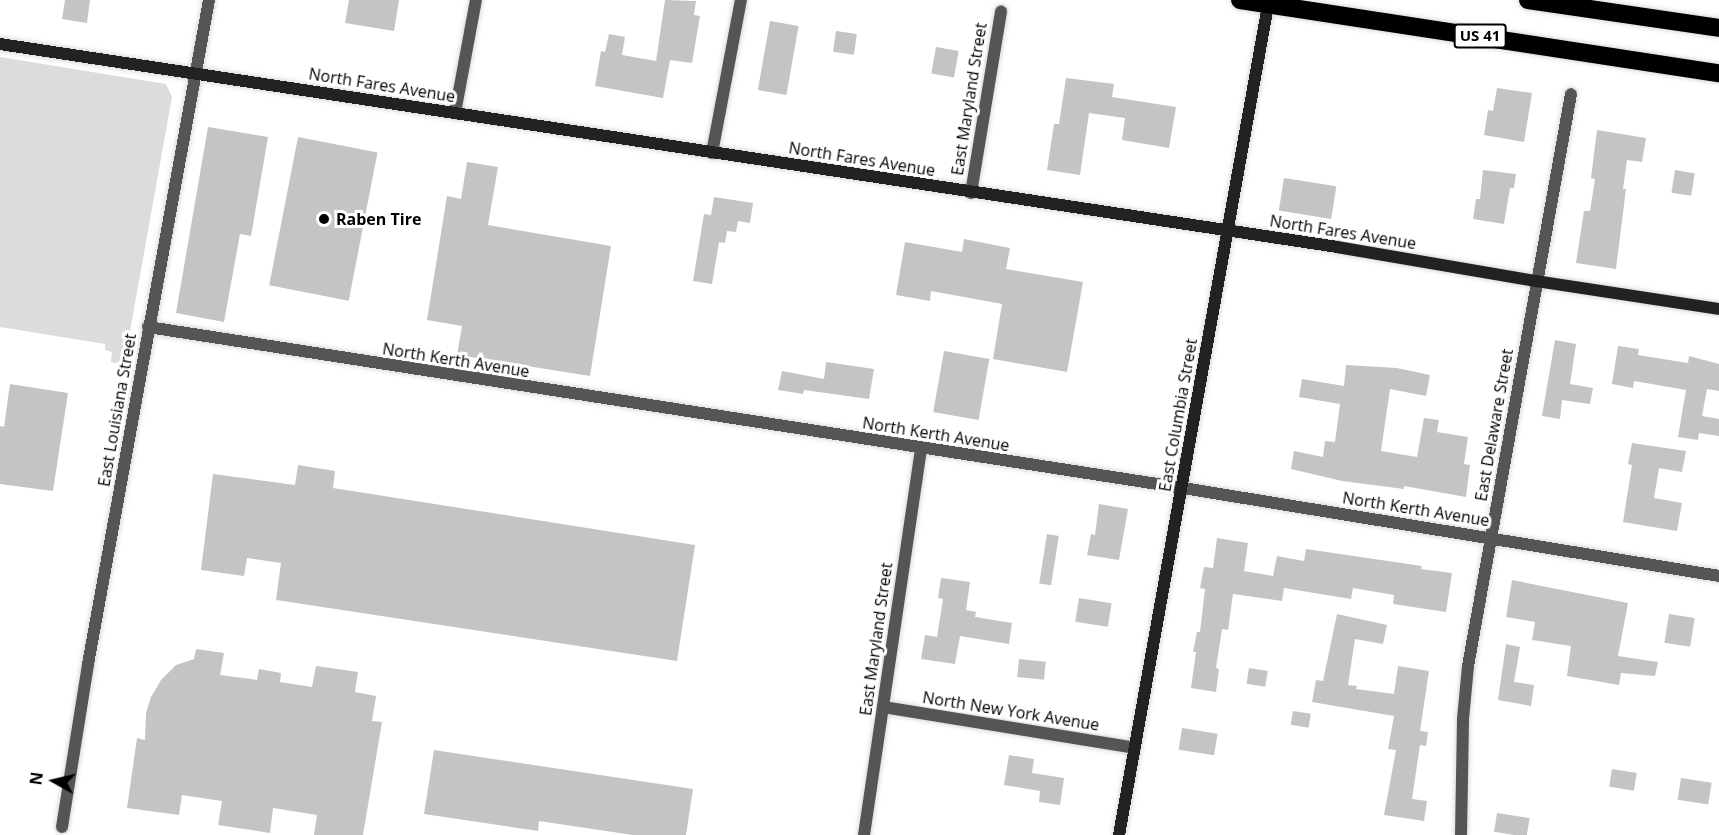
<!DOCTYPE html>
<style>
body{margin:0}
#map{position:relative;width:1719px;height:835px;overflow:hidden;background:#fff;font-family:"Open Sans",sans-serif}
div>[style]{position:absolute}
.green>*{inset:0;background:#dcdcdc}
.building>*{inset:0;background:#c4c4c4;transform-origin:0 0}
.roads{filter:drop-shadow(0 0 2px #dbdbdb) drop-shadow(0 0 2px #dbdbdb)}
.street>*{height:12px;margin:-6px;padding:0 6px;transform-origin:6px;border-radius:6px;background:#555}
.secondary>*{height:12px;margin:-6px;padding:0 6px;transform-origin:6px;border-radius:6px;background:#222}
.highway>*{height:18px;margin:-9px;padding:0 9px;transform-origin:9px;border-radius:9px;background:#000}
.dots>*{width:16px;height:16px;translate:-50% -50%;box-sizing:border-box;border:3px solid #fff;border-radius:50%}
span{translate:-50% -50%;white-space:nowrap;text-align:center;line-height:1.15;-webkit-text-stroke:6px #fff;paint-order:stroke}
.shield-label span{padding:2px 4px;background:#fff;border:2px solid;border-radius:4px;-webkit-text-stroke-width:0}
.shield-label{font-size:15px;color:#000;font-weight:700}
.street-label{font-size:16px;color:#000}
.poi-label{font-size:16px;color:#000;font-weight:700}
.left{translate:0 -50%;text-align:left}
.north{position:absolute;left:24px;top:751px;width:60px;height:60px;-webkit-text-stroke:4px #fff;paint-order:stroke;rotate:278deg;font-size:16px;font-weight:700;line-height:24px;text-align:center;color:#000}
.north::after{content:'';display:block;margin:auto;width:21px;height:27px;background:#000;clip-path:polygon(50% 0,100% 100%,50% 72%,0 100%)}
</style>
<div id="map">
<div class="green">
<i style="clip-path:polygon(0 57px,166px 84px,172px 97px,125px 359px,120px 364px,111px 362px,112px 352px,105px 350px,105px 344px,0 327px)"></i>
</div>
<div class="building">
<i style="clip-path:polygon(65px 0,90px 0,87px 23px,62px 19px)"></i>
<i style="clip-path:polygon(349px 0,399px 0,394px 31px,345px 23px)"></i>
<i style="clip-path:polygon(665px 0,696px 1px,694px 15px,700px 16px,692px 63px,670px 60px,663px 98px,595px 86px,601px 51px,605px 52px,609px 34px,625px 37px,622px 55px,656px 61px)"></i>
<i style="left:770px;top:21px;width:29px;height:70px;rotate:10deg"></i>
<i style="left:836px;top:31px;width:21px;height:21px;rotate:8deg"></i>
<i style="left:936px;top:47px;width:23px;height:27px;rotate:10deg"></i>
<i style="clip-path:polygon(1066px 78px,1114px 84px,1112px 97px,1176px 107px,1169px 148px,1122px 140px,1125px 118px,1089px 113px,1080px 175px,1047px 170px,1054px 124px,1059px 124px)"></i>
<i style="clip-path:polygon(1497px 88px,1532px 93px,1524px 142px,1484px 135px,1488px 110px,1493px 111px)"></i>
<i style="clip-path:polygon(208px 127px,268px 137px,251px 236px,240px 234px,224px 322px,176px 313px)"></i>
<i style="clip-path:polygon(1597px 130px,1646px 138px,1642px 162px,1627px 160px,1623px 189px,1626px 189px,1616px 269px,1576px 263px,1584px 211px,1590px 211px,1595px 179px,1591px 178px)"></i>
<i style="left:298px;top:137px;width:81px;height:151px;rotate:11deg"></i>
<i style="clip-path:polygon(467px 162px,498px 167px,488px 225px,611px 246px,590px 376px,457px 355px,462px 326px,427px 320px,447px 196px,461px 199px)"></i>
<i style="clip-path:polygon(1483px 170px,1516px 174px,1514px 188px,1510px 188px,1504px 224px,1473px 219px,1476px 199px,1480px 199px)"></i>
<i style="left:1675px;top:170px;width:20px;height:23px;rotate:9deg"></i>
<i style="left:1284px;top:178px;width:53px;height:33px;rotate:9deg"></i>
<i style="clip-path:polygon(714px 197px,753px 203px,750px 223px,738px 221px,736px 232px,727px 231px,725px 243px,719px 242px,712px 284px,693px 281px,704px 214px,711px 215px)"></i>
<i style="clip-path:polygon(964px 239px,1010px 248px,1006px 269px,1083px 282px,1067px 372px,993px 359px,1002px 304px,931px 291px,930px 301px,896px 295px,905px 242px,962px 252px)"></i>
<i style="clip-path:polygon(1555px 340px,1576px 344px,1570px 384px,1593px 388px,1590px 404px,1562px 400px,1560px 419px,1542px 416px)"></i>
<i style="clip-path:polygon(1618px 346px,1639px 349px,1638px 355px,1688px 363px,1689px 356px,1719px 364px,1719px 391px,1707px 389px,1702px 416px,1719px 419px,1719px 436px,1699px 433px,1698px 440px,1678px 437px,1686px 390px,1634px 381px,1633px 388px,1612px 384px)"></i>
<i style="left:944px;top:351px;width:46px;height:62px;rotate:10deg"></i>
<i style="clip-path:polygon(826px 362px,874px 369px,869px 399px,804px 390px,803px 394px,778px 390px,782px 371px,824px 379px)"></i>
<i style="clip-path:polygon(1346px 365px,1397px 368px,1430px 375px,1426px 396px,1390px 389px,1381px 451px,1417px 457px,1424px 418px,1439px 420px,1437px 432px,1468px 437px,1464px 464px,1470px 465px,1466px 497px,1404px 486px,1404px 489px,1342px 481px,1291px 469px,1294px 451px,1323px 457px,1325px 441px,1335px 442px,1340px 404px,1299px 397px,1302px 379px,1344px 386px)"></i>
<i style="clip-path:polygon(10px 384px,68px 393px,53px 491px,0 484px,0 426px,4px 427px)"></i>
<i style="clip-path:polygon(1632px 443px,1686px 451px,1682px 472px,1659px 468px,1654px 498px,1682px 503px,1677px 531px,1623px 522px,1632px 465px,1628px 464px)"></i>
<i style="clip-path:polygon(298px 465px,335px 471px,333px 488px,695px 545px,677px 661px,276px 600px,281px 563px,247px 558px,244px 576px,201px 570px,213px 474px,295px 485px)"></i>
<i style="clip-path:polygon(1099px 504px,1128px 509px,1119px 560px,1087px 555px,1091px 534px,1095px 535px)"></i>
<i style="left:1047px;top:534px;width:12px;height:50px;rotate:9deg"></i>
<i style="clip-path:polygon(1217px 538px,1248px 543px,1244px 571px,1273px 576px,1277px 556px,1304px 561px,1306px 549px,1422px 566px,1421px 569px,1452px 573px,1446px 612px,1393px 604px,1394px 595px,1353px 588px,1351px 599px,1284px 588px,1282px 601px,1233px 594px,1228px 630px,1222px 629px,1216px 668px,1219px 669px,1216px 692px,1191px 688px,1196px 652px,1193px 652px,1197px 632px,1200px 632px,1205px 589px,1200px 588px,1204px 567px,1213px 568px)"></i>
<i style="clip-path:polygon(941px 578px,970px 582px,966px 610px,976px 612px,975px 617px,1012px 623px,1009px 644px,960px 636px,955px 664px,921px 659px,925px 635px,937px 637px,943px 599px,938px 598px)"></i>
<i style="clip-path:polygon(1512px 580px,1628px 603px,1618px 656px,1658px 662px,1655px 676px,1621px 673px,1619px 685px,1567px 676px,1571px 646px,1532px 640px,1535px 622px,1506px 617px)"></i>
<i style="left:1079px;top:598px;width:33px;height:24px;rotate:9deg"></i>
<i style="clip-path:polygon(1337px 614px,1387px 625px,1383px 644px,1355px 639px,1348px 685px,1357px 686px,1356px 689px,1394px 694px,1398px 666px,1429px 671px,1420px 731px,1428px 732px,1426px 746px,1420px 745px,1412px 799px,1427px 801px,1424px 821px,1384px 815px,1396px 750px,1388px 749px,1394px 716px,1312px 702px,1316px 680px,1323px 681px)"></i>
<i style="left:1669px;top:614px;width:26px;height:29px;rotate:9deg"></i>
<i style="clip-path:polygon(1506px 644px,1520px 647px,1514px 682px,1534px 685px,1531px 706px,1498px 700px)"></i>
<i style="clip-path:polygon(196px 649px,224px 653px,220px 675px,257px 680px,259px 669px,281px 673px,280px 682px,312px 687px,316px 666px,358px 672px,355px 692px,376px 696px,372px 721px,382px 722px,363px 835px,314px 835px,317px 815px,273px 808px,270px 833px,218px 825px,222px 801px,182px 795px,179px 815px,127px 808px,137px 738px,145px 740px,146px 713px,151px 697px,161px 680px,176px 665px,194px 659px)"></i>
<i style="left:1019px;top:659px;width:27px;height:18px;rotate:6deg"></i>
<i style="left:1249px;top:668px;width:19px;height:16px;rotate:9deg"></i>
<i style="left:1293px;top:711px;width:18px;height:14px;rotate:9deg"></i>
<i style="left:1182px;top:728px;width:36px;height:22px;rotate:9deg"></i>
<i style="clip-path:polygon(434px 750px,693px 789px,686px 835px,633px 835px,539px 821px,538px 831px,424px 814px)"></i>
<i style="clip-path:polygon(1009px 755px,1034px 759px,1032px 773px,1064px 778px,1060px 805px,1039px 802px,1040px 791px,1004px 785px)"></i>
<i style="left:1612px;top:769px;width:25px;height:18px;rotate:9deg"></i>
<i style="left:1681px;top:778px;width:31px;height:22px;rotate:9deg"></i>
<i style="left:1497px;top:813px;width:33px;height:19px;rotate:9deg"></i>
</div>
<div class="roads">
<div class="street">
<i style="left:455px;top:113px;width:115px;rotate:-79.5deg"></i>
<i style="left:712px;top:153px;width:156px;rotate:-79.3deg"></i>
<i style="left:971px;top:193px;width:184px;rotate:-80.6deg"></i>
<i style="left:148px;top:327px;width:1047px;rotate:8.84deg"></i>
<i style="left:1183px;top:488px;width:543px;rotate:9.32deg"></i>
<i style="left:883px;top:707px;width:255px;rotate:9.2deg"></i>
<i style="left:62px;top:827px;width:165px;rotate:-80.9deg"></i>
<i style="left:88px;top:664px;width:675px;rotate:-79.67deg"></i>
<i style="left:864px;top:835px;width:391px;rotate:-81.6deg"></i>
<i style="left:1461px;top:835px;width:116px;rotate:-89deg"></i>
<i style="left:1463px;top:719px;width:53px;rotate:-84.6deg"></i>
<i style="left:1468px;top:666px;width:581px;rotate:-79.79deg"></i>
</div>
<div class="secondary">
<i style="left:0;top:44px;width:1352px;rotate:8.63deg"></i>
<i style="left:1337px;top:247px;width:202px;rotate:9.7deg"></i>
<i style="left:1536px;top:281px;width:185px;rotate:8.7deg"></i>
<i style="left:1119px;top:835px;width:848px;rotate:-79.82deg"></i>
</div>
<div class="highway">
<i style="left:1240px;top:0;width:485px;rotate:8.7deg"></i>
<i style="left:1528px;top:0;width:193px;rotate:8.3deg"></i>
</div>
</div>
<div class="dots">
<i style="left:324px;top:219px;background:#000"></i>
</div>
<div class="shield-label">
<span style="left:1480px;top:36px">US 41</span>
</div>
<div class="street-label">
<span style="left:382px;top:85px;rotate:9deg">North Fares Avenue</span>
<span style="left:969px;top:99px;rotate:-81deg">East Maryland Street</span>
<span style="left:862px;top:159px;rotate:9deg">North Fares Avenue</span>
<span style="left:1343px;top:232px;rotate:9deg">North Fares Avenue</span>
<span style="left:456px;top:360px;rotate:9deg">North Kerth Avenue</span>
<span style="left:117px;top:410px;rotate:-80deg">East Louisiana Street</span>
<span style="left:1178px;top:415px;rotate:-80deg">East Columbia Street</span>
<span style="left:1494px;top:425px;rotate:-80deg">East Delaware Street</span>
<span style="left:936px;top:434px;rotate:9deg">North Kerth Avenue</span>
<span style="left:1416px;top:509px;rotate:9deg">North Kerth Avenue</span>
<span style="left:876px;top:639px;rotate:-82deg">East Maryland Street</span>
<span style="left:1011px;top:711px;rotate:9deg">North New York Avenue</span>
</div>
<div class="poi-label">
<span class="left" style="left:336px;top:219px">Raben Tire</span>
</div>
<div class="north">N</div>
</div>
